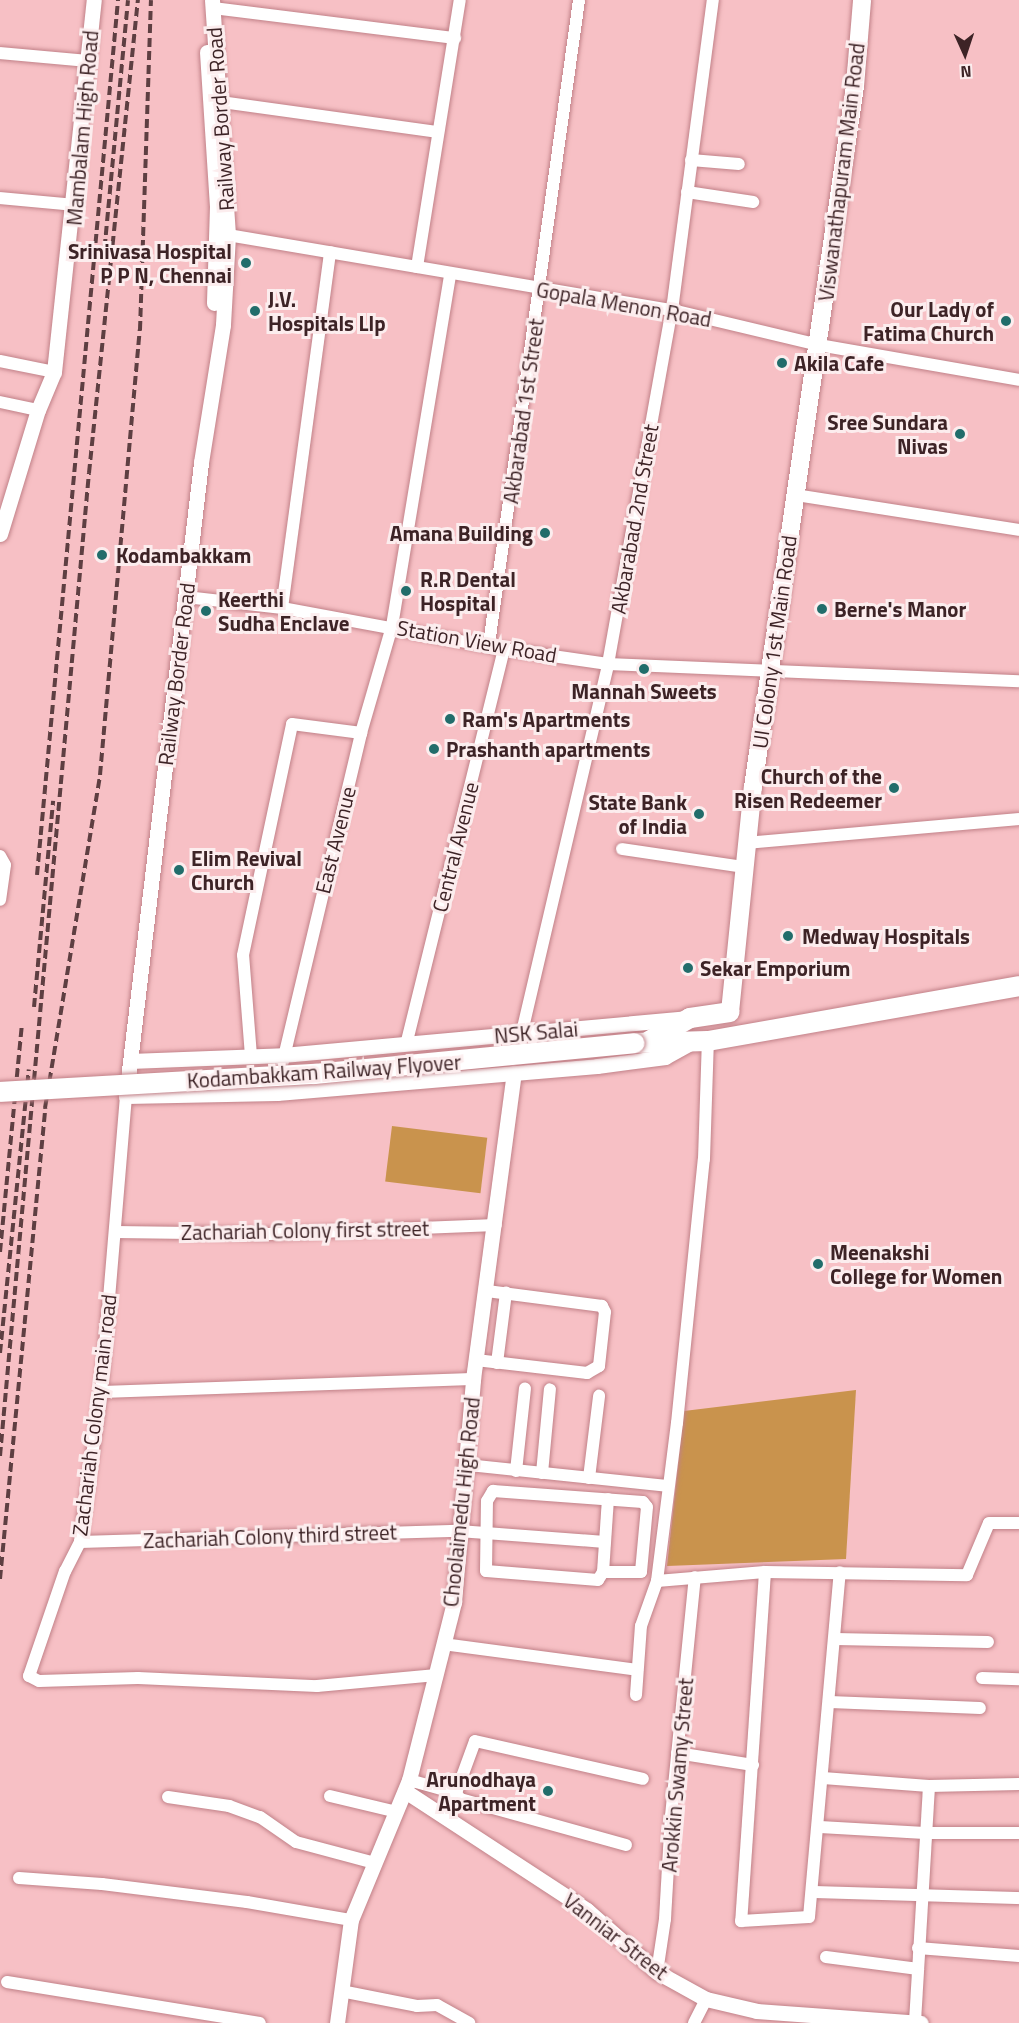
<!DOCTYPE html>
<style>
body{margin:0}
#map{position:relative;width:1019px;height:2023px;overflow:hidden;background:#f7c0c5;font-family:"Titillium Web",sans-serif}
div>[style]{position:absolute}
.green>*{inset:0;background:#c9934d;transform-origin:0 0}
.roads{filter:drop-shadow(0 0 2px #c18188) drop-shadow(0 0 2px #c18188)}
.minor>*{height:12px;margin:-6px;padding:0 6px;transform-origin:6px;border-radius:6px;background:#fff}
.tertiary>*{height:15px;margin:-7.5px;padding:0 7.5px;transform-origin:7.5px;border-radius:7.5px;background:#fff}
.secondary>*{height:18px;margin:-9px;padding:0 9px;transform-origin:9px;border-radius:9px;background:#fff}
.primary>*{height:20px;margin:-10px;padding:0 10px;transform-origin:10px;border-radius:10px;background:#fff}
.rail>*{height:4px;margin-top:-2px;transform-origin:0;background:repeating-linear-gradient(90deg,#5e3f42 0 9px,transparent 0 13.5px)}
.bridges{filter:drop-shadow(0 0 2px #c18188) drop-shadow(0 0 2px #c18188)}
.primary-bridge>*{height:20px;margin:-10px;padding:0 10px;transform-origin:10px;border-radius:10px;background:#fff}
.dots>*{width:16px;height:16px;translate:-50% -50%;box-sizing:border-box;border:3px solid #fcedee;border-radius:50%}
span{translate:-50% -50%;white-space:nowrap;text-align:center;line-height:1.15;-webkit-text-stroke:6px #fcedee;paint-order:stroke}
.street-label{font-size:21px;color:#3d2326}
.poi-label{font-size:21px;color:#3d2326;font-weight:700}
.right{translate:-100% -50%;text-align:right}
.left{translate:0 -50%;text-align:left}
.north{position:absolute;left:935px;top:24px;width:60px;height:60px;-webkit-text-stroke:4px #fcedee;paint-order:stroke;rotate:177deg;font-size:16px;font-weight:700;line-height:24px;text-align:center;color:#3d2326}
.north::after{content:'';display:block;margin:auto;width:21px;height:27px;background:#3d2326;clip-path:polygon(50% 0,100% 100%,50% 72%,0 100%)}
</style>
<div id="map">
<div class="green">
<i style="left:392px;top:1126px;width:96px;height:56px;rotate:7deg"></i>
<i style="clip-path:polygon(856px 1390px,846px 1559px,667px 1566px,684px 1411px)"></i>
</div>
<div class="roads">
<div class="minor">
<i style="left:213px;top:8px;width:244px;rotate:7.1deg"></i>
<i style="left:0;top:53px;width:88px;rotate:5.2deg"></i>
<i style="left:221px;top:102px;width:219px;rotate:7.9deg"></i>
<i style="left:691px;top:160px;width:48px;rotate:4.8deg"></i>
<i style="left:687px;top:192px;width:67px;rotate:8.6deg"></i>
<i style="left:0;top:198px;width:75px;rotate:5.3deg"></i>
<i style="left:228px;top:235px;width:450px;rotate:9.6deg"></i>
<i style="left:672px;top:310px;width:151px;rotate:13.4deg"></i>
<i style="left:819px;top:345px;width:203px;rotate:9.9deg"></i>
<i style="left:417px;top:267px;width:270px;rotate:-80.9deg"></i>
<i style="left:0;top:361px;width:55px;rotate:11.5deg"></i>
<i style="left:0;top:402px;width:39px;rotate:12deg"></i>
<i style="left:796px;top:495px;width:226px;rotate:8.9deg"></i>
<i style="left:186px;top:597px;width:97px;rotate:6.5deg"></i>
<i style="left:282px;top:608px;width:226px;rotate:10.5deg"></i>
<i style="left:504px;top:649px;width:105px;rotate:8.2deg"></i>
<i style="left:608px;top:664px;width:411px;rotate:2.4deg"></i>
<i style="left:282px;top:608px;width:359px;rotate:-82.3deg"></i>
<i style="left:489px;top:644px;width:650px;rotate:-82.04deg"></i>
<i style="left:746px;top:843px;width:274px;rotate:-5deg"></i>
<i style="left:622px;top:849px;width:123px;rotate:8.4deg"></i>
<i style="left:0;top:856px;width:10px;rotate:61deg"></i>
<i style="left:5px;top:865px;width:35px;rotate:98deg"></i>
<i style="left:522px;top:1032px;width:378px;rotate:-76.8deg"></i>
<i style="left:608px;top:664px;width:360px;rotate:-79.8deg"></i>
<i style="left:672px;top:310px;width:313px;rotate:-82.5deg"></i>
<i style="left:406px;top:1045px;width:408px;rotate:-76.1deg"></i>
<i style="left:251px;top:1056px;width:101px;rotate:-94.5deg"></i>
<i style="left:243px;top:955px;width:236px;rotate:-78deg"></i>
<i style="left:292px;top:724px;width:70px;rotate:7.4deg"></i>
<i style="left:278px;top:1082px;width:359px;rotate:-76.6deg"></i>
<i style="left:361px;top:733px;width:111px;rotate:-73.8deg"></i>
<i style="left:392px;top:626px;width:357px;rotate:-80.6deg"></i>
<i style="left:126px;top:1096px;width:297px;rotate:94.8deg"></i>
<i style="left:101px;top:1392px;width:151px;rotate:98deg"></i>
<i style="left:80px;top:1542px;width:33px;rotate:117deg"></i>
<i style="left:65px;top:1571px;width:111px;rotate:108.9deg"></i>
<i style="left:29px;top:1676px;width:11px;rotate:27deg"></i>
<i style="left:39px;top:1681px;width:99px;rotate:-1.7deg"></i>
<i style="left:138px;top:1678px;width:179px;rotate:2.6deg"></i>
<i style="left:317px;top:1686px;width:120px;rotate:-5.3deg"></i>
<i style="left:115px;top:1232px;width:154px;rotate:0.7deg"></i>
<i style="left:269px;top:1234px;width:227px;rotate:-2.3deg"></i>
<i style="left:476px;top:1360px;width:112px;rotate:6.7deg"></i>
<i style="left:587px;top:1373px;width:14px;rotate:-30deg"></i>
<i style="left:599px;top:1366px;width:54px;rotate:-83.7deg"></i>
<i style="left:605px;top:1312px;width:7px;rotate:-117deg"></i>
<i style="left:602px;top:1306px;width:116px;rotate:-172.6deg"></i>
<i style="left:497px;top:1363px;width:71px;rotate:-82.7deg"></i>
<i style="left:101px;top:1392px;width:372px;rotate:-2deg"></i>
<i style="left:468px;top:1465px;width:201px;rotate:6deg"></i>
<i style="left:516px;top:1471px;width:83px;rotate:-83.8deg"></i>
<i style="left:542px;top:1473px;width:84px;rotate:-84.6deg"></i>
<i style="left:589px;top:1478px;width:83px;rotate:-83deg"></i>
<i style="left:493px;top:1491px;width:150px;rotate:4.2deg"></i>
<i style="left:643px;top:1502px;width:6px;rotate:51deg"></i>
<i style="left:647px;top:1507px;width:65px;rotate:95.3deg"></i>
<i style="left:641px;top:1572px;width:38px;rotate:180deg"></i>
<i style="left:603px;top:1572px;width:9px;rotate:122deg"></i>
<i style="left:598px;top:1580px;width:112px;rotate:-175.4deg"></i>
<i style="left:486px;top:1571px;width:70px;rotate:-89.2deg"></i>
<i style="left:487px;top:1501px;width:12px;rotate:-59deg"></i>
<i style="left:80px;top:1542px;width:379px;rotate:-1.7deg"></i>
<i style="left:459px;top:1531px;width:146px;rotate:4.3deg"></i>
<i style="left:603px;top:1572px;width:73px;rotate:-86.1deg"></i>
<i style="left:765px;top:1572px;width:350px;rotate:93.9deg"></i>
<i style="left:741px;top:1921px;width:68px;rotate:-3.4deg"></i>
<i style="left:809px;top:1917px;width:346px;rotate:-84.9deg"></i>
<i style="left:657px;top:1581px;width:108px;rotate:-4.8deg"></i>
<i style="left:765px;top:1572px;width:202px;rotate:0.9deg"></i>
<i style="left:967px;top:1575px;width:56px;rotate:-67.1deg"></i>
<i style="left:989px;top:1523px;width:30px"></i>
<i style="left:835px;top:1639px;width:153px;rotate:1.1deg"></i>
<i style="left:443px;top:1644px;width:196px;rotate:7.6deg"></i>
<i style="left:982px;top:1678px;width:37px;rotate:2deg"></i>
<i style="left:636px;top:1695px;width:69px;rotate:-85.9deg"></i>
<i style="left:641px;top:1626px;width:48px;rotate:-70.4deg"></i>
<i style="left:657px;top:1581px;width:159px;rotate:-82.8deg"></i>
<i style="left:677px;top:1423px;width:265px;rotate:-84.2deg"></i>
<i style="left:704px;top:1159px;width:118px;rotate:-88.1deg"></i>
<i style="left:830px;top:1702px;width:150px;rotate:2.3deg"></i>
<i style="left:677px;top:1753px;width:77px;rotate:9deg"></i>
<i style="left:823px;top:1778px;width:106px;rotate:4.3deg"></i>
<i style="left:929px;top:1786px;width:90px;rotate:-1.3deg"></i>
<i style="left:409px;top:1780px;width:49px;rotate:15.5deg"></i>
<i style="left:330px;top:1796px;width:69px;rotate:13.4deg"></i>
<i style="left:168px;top:1797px;width:62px;rotate:8.4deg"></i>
<i style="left:229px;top:1806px;width:33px;rotate:20deg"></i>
<i style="left:260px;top:1817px;width:44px;rotate:34.8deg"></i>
<i style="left:296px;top:1842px;width:82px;rotate:14.9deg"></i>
<i style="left:820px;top:1827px;width:105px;rotate:3.3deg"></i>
<i style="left:925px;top:1833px;width:94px"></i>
<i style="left:626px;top:1845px;width:172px;rotate:-164.5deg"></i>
<i style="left:460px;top:1799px;width:7px;rotate:-124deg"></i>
<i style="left:456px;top:1793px;width:55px;rotate:-69.9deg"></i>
<i style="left:475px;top:1741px;width:172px;rotate:12.7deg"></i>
<i style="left:19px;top:1878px;width:83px;rotate:4.1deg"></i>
<i style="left:102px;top:1884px;width:146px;rotate:7.1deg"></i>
<i style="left:247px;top:1902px;width:106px;rotate:9.8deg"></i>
<i style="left:812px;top:1892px;width:207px;rotate:1.7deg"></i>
<i style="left:918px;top:1948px;width:101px;rotate:4.5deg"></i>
<i style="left:826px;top:1957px;width:93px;rotate:7.4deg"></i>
<i style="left:657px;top:1972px;width:54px;rotate:-81.4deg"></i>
<i style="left:665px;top:1919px;width:103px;rotate:-86.7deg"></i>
<i style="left:671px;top:1816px;width:240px;rotate:-84.3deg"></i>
<i style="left:7px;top:1982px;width:256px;rotate:9.2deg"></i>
<i style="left:341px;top:1991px;width:77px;rotate:11.2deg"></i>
<i style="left:417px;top:2006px;width:20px;rotate:-3deg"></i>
<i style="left:437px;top:2005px;width:37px;rotate:29deg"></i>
<i style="left:915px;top:2022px;width:236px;rotate:-86.6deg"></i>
<i style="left:694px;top:2023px;width:27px;rotate:-63deg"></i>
</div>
<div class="tertiary">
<i style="left:212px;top:0;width:236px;rotate:86.1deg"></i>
<i style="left:228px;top:235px;width:90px;rotate:93.2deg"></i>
<i style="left:223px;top:325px;width:140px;rotate:99.1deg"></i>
<i style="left:201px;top:463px;width:637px;rotate:96.76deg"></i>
<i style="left:126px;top:1096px;width:151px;rotate:-1.1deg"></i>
<i style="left:277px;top:1093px;width:321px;rotate:-4.8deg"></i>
<i style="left:597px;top:1066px;width:69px;rotate:-7.5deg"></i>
<i style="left:665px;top:1057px;width:29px;rotate:-29deg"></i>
<i style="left:207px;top:52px;width:154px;rotate:86.3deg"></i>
<i style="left:217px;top:206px;width:97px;rotate:91.8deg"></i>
<i style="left:0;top:534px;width:130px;rotate:-73deg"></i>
<i style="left:38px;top:410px;width:41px;rotate:-67.2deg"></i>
<i style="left:54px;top:372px;width:374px;rotate:-83.9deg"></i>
<i style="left:130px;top:1061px;width:153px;rotate:-2.2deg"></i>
<i style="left:283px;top:1055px;width:405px;rotate:-5.2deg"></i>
<i style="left:405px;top:1791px;width:217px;rotate:33.2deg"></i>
<i style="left:587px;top:1910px;width:94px;rotate:41.5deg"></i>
<i style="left:657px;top:1972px;width:56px;rotate:28.9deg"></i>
<i style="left:706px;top:1999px;width:52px;rotate:13.2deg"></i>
<i style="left:757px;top:2011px;width:164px;rotate:4.2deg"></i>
<i style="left:337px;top:2023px;width:104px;rotate:-82.3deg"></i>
<i style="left:351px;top:1920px;width:152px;rotate:-67.5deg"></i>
<i style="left:409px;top:1780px;width:184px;rotate:-75.8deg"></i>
<i style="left:454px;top:1602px;width:224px;rotate:-85.1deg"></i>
<i style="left:473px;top:1379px;width:309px;rotate:-82.4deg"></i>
</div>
<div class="secondary">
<i style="left:730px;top:1012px;width:226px;rotate:-84.2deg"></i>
<i style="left:753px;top:787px;width:708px;rotate:-81.72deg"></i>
<i style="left:855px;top:86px;width:86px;rotate:-85.3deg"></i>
</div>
<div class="primary">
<i style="left:649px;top:1041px;width:47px;rotate:-29.3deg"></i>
<i style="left:690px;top:1018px;width:40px;rotate:-8.5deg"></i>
<i style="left:635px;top:1043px;width:73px;rotate:-1.6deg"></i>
<i style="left:708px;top:1041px;width:316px;rotate:-10deg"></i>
</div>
</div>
<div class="rail">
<i style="left:102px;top:275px;width:276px;rotate:-84.6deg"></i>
<i style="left:37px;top:875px;width:879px;rotate:-84.71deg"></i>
<i style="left:34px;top:1007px;width:207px;rotate:-84.7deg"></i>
<i style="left:0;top:1252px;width:228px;rotate:-84.5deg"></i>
<i style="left:0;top:1353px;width:285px;rotate:-84.2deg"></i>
<i style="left:0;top:1456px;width:987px;rotate:-84.83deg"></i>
<i style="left:89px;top:473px;width:476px;rotate:-84.1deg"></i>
<i style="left:0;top:1579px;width:473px;rotate:-84.5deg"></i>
<i style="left:45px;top:1108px;width:338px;rotate:-80.6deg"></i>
<i style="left:100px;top:775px;width:447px;rotate:-84.9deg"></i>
<i style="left:140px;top:330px;width:330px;rotate:-88.1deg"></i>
</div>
<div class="bridges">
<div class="primary-bridge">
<i style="left:0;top:1092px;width:315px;rotate:-3.3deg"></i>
<i style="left:314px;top:1074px;width:322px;rotate:-5.5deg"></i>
</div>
</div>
<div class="dots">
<i style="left:246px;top:263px;background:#226d6b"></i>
<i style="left:255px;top:311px;background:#226d6b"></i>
<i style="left:1006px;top:321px;background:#226d6b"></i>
<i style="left:782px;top:363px;background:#226d6b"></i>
<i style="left:960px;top:434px;background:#226d6b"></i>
<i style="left:545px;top:533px;background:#226d6b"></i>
<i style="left:102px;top:555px;background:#226d6b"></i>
<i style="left:406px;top:591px;background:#226d6b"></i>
<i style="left:822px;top:609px;background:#226d6b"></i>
<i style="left:206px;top:611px;background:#226d6b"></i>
<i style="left:644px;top:669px;background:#226d6b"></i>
<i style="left:450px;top:719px;background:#226d6b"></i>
<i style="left:434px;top:749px;background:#226d6b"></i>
<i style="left:894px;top:788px;background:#226d6b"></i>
<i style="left:699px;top:814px;background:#226d6b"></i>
<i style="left:179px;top:870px;background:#226d6b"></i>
<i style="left:788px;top:936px;background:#226d6b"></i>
<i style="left:688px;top:968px;background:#226d6b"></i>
<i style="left:818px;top:1264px;background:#226d6b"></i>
<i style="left:548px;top:1791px;background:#226d6b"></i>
</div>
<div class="street-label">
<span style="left:220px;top:119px;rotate:-94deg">Railway Border Road</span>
<span style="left:82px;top:128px;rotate:-85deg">Mambalam High Road</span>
<span style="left:841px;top:172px;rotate:-83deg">Viswanathapuram Main Road</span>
<span style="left:624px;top:304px;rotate:10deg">Gopala Menon Road</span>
<span style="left:523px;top:411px;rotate:-82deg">Akbarabad 1st Street</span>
<span style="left:634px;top:519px;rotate:-80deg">Akbarabad 2nd Street</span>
<span style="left:477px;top:641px;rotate:10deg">Station View Road</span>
<span style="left:774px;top:642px;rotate:-82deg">UI Colony 1st Main Road</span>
<span style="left:176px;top:674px;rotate:-83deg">Railway Border Road</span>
<span style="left:335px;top:840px;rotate:-76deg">East Avenue</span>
<span style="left:455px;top:847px;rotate:-76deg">Central Avenue</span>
<span style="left:536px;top:1032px;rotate:-5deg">NSK Salai</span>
<span style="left:324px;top:1071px;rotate:-4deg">Kodambakkam Railway Flyover</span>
<span style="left:305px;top:1230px;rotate:-1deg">Zachariah Colony first street</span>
<span style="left:94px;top:1415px;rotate:-83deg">Zachariah Colony main road</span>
<span style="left:461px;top:1502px;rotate:-84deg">Choolaimedu High Road</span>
<span style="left:270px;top:1536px;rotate:-2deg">Zachariah Colony third street</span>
<span style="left:677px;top:1775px;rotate:-85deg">Arokkin Swamy Street</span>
<span style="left:616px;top:1936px;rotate:38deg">Vanniar Street</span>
</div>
<div class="poi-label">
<span class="right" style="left:232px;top:263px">Srinivasa Hospital<br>P P N, Chennai</span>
<span class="left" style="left:268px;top:311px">J.V.<br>Hospitals Llp</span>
<span class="right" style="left:994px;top:321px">Our Lady of<br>Fatima Church</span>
<span class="left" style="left:794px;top:363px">Akila Cafe</span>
<span class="right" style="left:948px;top:434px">Sree Sundara<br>Nivas</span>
<span class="right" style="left:533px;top:533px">Amana Building</span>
<span class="left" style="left:116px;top:555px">Kodambakkam</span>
<span class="left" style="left:420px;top:591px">R.R Dental<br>Hospital</span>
<span class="left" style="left:218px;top:611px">Keerthi<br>Sudha Enclave</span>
<span class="left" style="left:834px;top:609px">Berne's Manor</span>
<span style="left:644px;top:691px">Mannah Sweets</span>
<span class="left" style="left:462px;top:719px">Ram's Apartments</span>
<span class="left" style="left:446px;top:749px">Prashanth apartments</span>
<span class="right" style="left:882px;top:788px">Church of the<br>Risen Redeemer</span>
<span class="right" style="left:687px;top:814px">State Bank<br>of India</span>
<span class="left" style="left:191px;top:870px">Elim Revival<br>Church</span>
<span class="left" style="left:802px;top:936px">Medway Hospitals</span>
<span class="left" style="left:700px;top:968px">Sekar Emporium</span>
<span class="left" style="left:830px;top:1264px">Meenakshi<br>College for Women</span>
<span class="right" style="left:536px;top:1791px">Arunodhaya<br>Apartment</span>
</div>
<div class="north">N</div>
</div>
